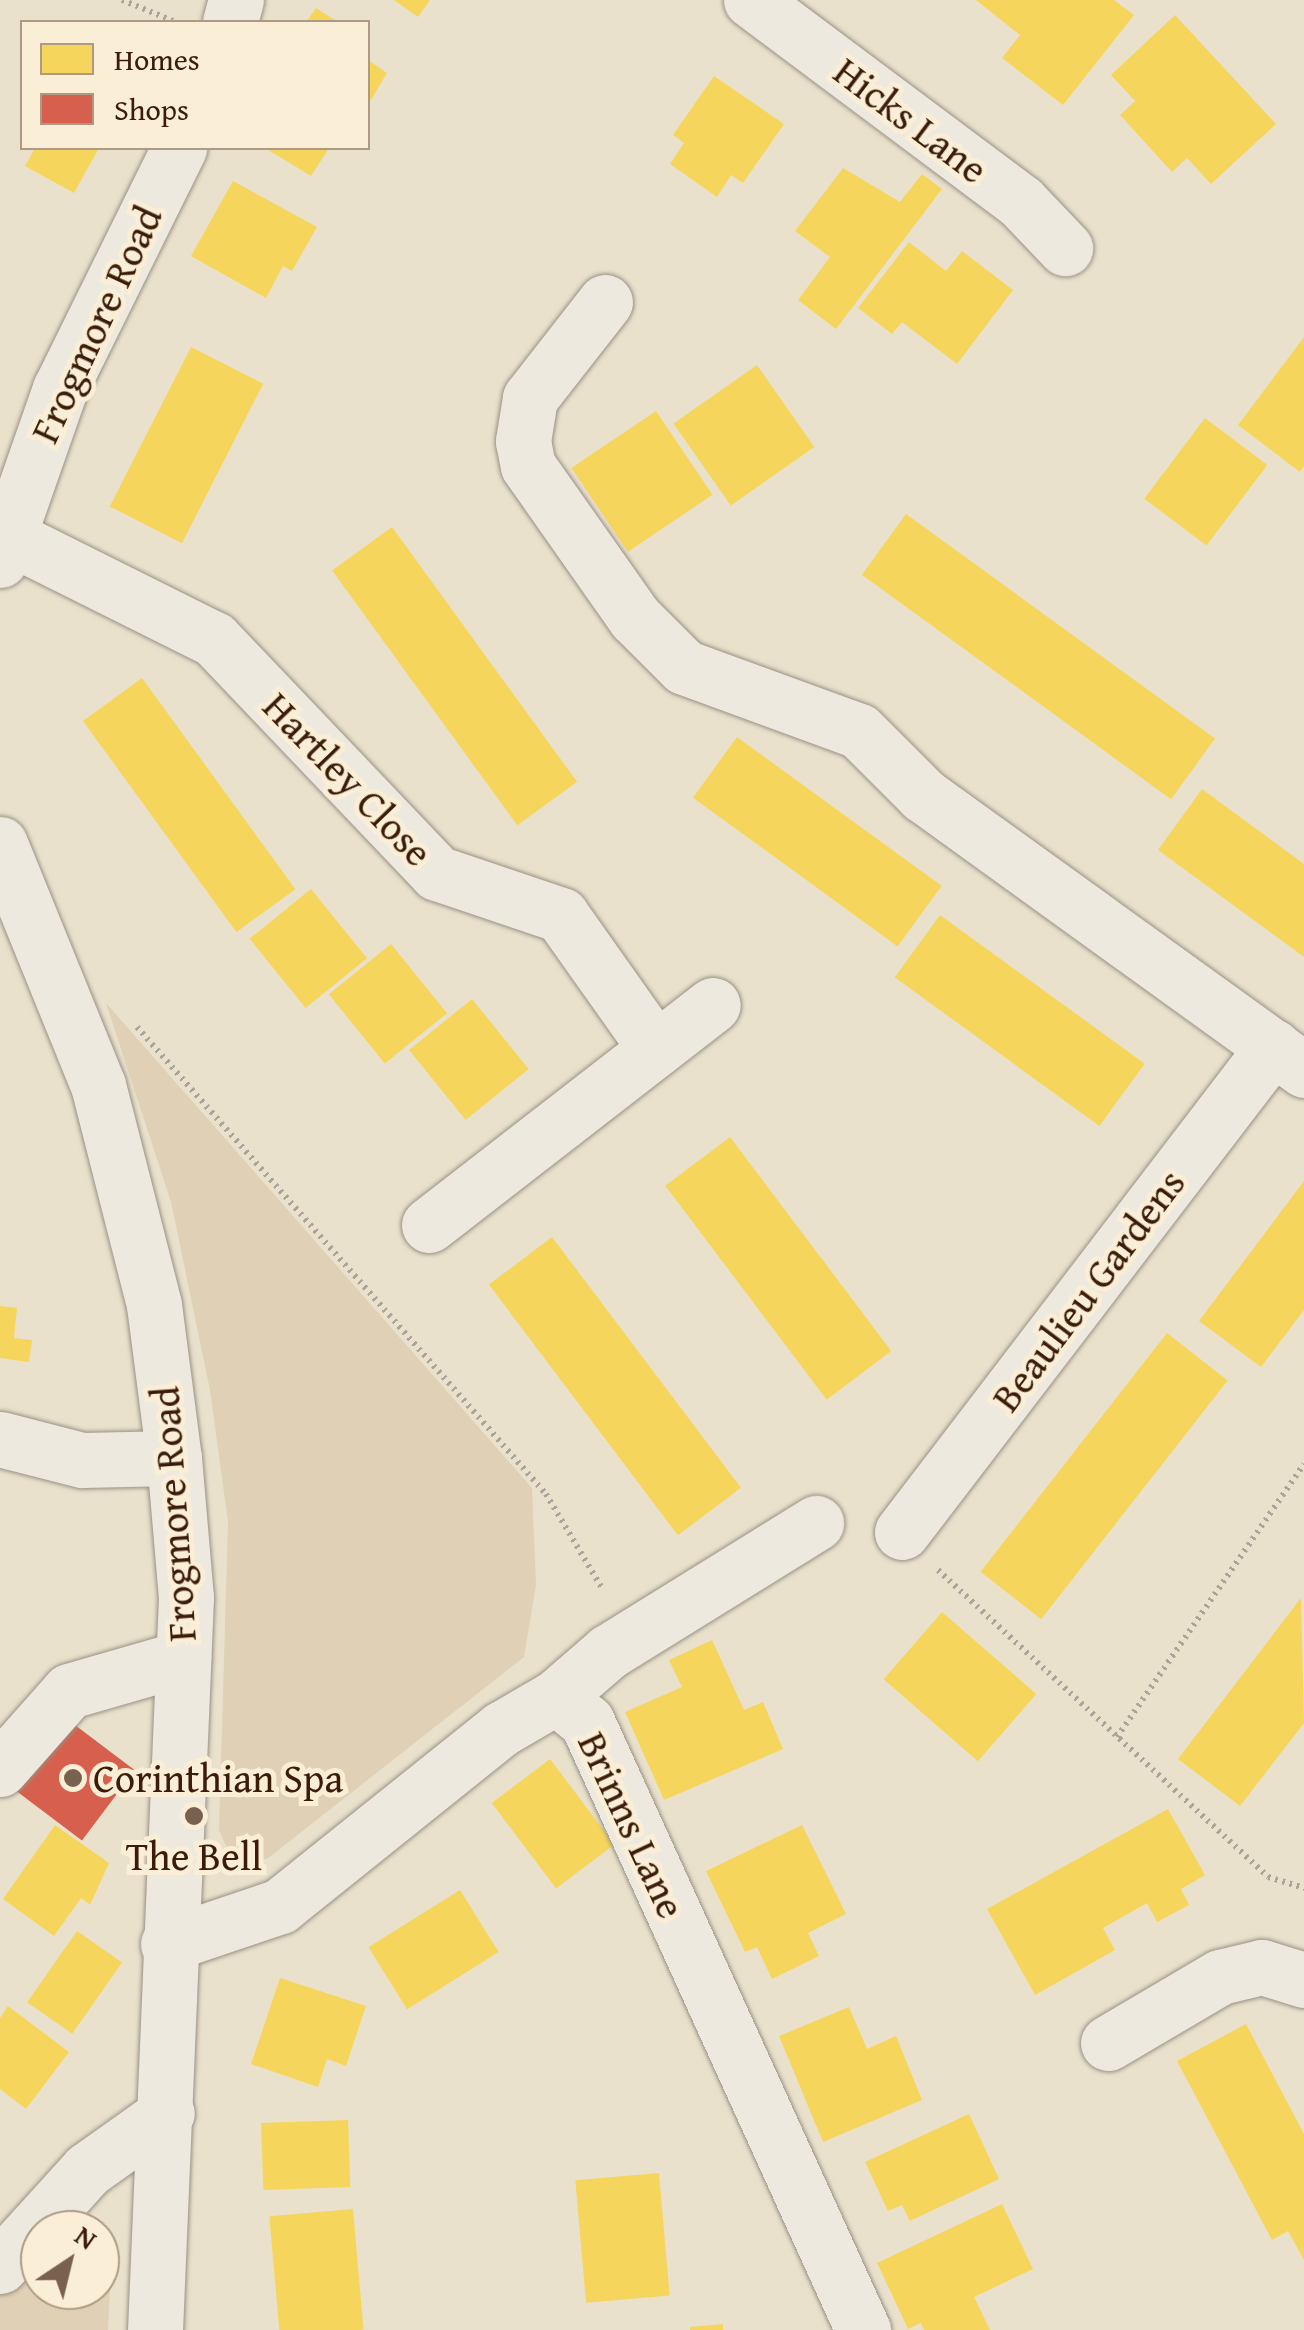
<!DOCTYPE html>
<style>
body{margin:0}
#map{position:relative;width:1304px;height:2330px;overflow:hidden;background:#eae1cd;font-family:"Gentium Book Plus",serif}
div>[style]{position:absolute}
.green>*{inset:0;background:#e0d0b5}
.homes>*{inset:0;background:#f6d55c;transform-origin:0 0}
.shops>*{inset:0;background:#d6604d;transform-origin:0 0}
.path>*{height:6px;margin-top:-3px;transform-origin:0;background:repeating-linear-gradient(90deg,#aba49b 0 2.5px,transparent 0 7.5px)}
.roads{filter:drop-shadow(0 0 2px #9a9184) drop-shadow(0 0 2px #9a9184)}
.minor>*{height:55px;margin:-27.5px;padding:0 27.5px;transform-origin:27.5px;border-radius:27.5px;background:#ede9df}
.dots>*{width:28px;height:28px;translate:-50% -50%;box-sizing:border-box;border:5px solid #faeed6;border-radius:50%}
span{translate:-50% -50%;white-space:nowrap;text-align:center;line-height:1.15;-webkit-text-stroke:10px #faeed6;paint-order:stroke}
.street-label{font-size:40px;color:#3b1c09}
.poi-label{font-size:40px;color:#3b1c09}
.left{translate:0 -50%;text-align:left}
.legend{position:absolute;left:20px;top:20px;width:350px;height:130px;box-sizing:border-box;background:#faeed6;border:2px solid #ae9a84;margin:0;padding:12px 18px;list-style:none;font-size:30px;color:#3b1c09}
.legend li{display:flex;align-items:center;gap:20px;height:50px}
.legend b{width:50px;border:2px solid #ae9a84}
.north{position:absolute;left:20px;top:2210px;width:100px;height:100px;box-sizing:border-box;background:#faeed6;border:2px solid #ae9a84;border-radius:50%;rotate:35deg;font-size:28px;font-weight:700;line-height:40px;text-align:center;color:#3b1c09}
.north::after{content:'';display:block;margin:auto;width:35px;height:45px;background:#78614e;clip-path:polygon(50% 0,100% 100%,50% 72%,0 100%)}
</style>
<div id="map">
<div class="green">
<i style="clip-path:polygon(106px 1003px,532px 1488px,536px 1585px,524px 1657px,267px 1859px,233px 1862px,219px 1830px,228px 1522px,210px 1390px,171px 1202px)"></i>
<i style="clip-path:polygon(100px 2230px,113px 2233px,108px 2330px,0 2330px,0 2290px,40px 2260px,40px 2290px,100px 2290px)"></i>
</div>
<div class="homes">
<i style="clip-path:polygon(394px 0,430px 0,418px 17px)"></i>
<i style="clip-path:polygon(976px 0,1114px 0,1134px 15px,1063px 105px,1002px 58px,1020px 35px)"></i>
<i style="clip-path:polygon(316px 8px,338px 22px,306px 22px)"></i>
<i style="clip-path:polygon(1175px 15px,1276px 124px,1211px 184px,1187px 158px,1172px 172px,1120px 115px,1135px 101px,1111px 75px)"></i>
<i style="clip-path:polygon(368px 60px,387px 73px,368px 105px)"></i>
<i style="clip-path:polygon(714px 76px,784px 124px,743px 183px,731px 175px,717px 197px,670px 164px,684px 143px,673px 135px)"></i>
<i style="clip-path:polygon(35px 148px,99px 148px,74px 193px,25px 166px)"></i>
<i style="clip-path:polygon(265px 148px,329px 148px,311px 176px)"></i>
<i style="clip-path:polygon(843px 168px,900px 202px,922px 174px,942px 189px,836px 329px,798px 300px,830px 257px,795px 231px)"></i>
<i style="clip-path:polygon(233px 181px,317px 227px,292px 271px,283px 266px,266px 298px,191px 256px)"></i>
<i style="clip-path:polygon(909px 242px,946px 271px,962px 251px,1013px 290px,957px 364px,902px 322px,892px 334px,858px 308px)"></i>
<i style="clip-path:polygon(1304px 337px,1304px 466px,1300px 472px,1238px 425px)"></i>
<i style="left:191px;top:347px;width:81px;height:179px;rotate:27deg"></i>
<i style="left:757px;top:365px;width:100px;height:102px;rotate:55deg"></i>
<i style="left:656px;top:411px;width:101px;height:102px;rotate:56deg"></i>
<i style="left:1205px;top:418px;width:78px;height:101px;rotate:37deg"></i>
<i style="left:906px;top:514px;width:382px;height:75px;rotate:36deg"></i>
<i style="left:392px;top:527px;width:315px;height:74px;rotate:54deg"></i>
<i style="left:142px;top:678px;width:261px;height:73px;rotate:54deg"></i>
<i style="left:737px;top:737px;width:253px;height:75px;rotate:36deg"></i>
<i style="clip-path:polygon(1202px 789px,1304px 864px,1304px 957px,1158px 850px)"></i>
<i style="left:311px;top:889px;width:89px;height:79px;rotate:51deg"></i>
<i style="left:940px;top:915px;width:253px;height:77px;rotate:36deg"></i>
<i style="left:391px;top:944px;width:89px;height:80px;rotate:51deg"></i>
<i style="left:472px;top:999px;width:90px;height:81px;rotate:51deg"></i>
<i style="left:730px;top:1137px;width:268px;height:81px;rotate:53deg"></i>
<i style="clip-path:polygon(1304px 1181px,1304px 1310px,1261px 1367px,1199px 1321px)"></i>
<i style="left:552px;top:1237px;width:314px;height:79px;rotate:53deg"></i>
<i style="clip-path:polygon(0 1306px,17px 1308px,14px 1338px,32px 1340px,29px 1362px,0 1358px)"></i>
<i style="left:1167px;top:1333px;width:77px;height:303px;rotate:38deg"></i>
<i style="clip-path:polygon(1301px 1598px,1304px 1723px,1240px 1806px,1178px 1759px)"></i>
<i style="left:942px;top:1612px;width:125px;height:89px;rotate:41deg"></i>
<i style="clip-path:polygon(712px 1640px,744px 1710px,763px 1702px,783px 1749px,664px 1800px,625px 1712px,682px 1687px,669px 1660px)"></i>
<i style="left:550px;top:1759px;width:107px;height:73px;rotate:53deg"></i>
<i style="clip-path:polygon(1168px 1809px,1205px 1875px,1181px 1889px,1189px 1905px,1157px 1922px,1147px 1903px,1103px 1928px,1115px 1950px,1035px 1995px,987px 1909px)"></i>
<i style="clip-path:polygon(55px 1825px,109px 1863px,90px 1905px,81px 1898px,54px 1936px,3px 1899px)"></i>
<i style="clip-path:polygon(802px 1825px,846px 1914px,808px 1933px,819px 1956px,772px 1979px,757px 1947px,745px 1952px,706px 1871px)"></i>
<i style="left:460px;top:1890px;width:73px;height:108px;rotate:58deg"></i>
<i style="left:77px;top:1931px;width:55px;height:87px;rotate:35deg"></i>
<i style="clip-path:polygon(280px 1978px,366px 2006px,346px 2066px,327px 2059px,318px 2087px,251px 2064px)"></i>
<i style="clip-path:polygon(8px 2006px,69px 2052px,26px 2109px,0 2089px,0 2018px)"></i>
<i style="clip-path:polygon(849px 2007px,867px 2049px,896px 2036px,922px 2100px,823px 2142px,779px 2036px)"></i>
<i style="clip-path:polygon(1246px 2024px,1304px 2134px,1304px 2260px,1288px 2231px,1272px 2240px,1177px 2061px)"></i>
<i style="clip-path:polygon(969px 2114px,999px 2179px,910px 2221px,902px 2205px,888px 2211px,865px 2162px)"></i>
<i style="left:348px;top:2120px;width:67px;height:87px;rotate:88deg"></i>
<i style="left:659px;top:2173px;width:123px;height:84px;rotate:85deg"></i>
<i style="clip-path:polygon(1002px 2204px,1033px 2269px,974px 2297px,990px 2330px,924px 2330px,921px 2323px,908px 2329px,877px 2263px)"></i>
<i style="left:353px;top:2209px;width:121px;height:84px;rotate:85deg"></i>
<i style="clip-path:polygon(723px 2324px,723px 2330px,690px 2330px,690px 2327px)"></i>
</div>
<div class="shops">
<i style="left:63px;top:1716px;width:90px;height:88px;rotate:37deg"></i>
</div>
<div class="path">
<i style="left:122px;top:0;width:58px;rotate:22.2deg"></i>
<i style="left:137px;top:1027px;width:621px;rotate:48.79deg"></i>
<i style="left:546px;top:1494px;width:112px;rotate:59.3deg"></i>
<i style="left:938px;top:1570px;width:451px;rotate:42.9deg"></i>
<i style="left:1268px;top:1877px;width:38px;rotate:17deg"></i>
<i style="left:1117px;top:1737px;width:331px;rotate:-55.6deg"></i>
</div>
<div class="roads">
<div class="minor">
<i style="left:751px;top:0;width:337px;rotate:36.8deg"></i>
<i style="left:1021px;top:202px;width:64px;rotate:46.3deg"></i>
<i style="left:230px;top:22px;width:23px;rotate:-75deg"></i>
<i style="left:605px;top:302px;width:122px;rotate:128deg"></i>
<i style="left:530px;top:398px;width:44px;rotate:99.2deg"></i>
<i style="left:523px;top:441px;width:25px;rotate:79deg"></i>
<i style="left:528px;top:466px;width:186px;rotate:54.9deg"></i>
<i style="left:635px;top:618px;width:69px;rotate:45deg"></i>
<i style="left:684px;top:667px;width:186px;rotate:20.1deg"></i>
<i style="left:859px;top:731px;width:91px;rotate:45deg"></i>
<i style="left:923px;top:795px;width:470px;rotate:35.8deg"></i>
<i style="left:7px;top:536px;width:231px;rotate:26.5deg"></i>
<i style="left:214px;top:639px;width:323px;rotate:46.4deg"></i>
<i style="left:437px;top:873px;width:131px;rotate:18.7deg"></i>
<i style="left:561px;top:915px;width:164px;rotate:54.7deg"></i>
<i style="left:0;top:560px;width:181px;rotate:-70.7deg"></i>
<i style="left:60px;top:389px;width:269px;rotate:-63.7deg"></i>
<i style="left:0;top:844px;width:260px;rotate:67.9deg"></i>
<i style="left:98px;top:1085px;width:227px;rotate:75.7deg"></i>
<i style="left:154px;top:1305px;width:154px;rotate:82.6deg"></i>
<i style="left:174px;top:1458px;width:140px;rotate:85.1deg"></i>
<i style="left:186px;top:1597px;width:734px;rotate:92.42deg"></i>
<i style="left:429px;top:1225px;width:359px;rotate:-37.8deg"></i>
<i style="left:0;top:1439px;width:85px;rotate:14.4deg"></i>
<i style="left:82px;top:1460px;width:92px;rotate:-1.2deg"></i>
<i style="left:902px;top:1532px;width:611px;rotate:-52.59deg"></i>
<i style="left:556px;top:1697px;width:69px;rotate:-40.9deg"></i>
<i style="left:608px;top:1652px;width:245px;rotate:-31.8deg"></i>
<i style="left:0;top:1769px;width:104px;rotate:-48.5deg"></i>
<i style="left:69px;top:1691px;width:119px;rotate:-16.1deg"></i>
<i style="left:168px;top:1944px;width:118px;rotate:-18.7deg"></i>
<i style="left:280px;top:1906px;width:283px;rotate:-38.7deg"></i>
<i style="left:501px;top:1729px;width:64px;rotate:-30.2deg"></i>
<i style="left:556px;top:1697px;width:40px;rotate:39deg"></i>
<i style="left:587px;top:1722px;width:668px;rotate:65.58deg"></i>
<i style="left:1108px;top:2043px;width:130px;rotate:-30.5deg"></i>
<i style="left:1220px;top:1977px;width:43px;rotate:-13.4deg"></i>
<i style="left:1262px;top:1967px;width:44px;rotate:17.2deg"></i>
<i style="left:0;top:2266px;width:130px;rotate:-47.8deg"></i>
<i style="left:87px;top:2170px;width:98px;rotate:-35.5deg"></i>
</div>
</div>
<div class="dots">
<i style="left:73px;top:1778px;background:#78614e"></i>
<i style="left:194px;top:1816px;background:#78614e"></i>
</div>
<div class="street-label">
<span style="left:911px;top:120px;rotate:37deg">Hicks Lane</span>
<span style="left:96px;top:324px;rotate:-65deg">Frogmore Road</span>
<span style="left:348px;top:779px;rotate:46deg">Hartley Close</span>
<span style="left:1088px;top:1290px;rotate:-53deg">Beaulieu Gardens</span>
<span style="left:173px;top:1514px;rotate:-94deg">Frogmore Road</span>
<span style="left:632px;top:1825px;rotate:65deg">Brinns Lane</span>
</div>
<div class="poi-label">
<span class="left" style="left:93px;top:1778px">Corinthian Spa</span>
<span style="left:194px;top:1856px">The Bell</span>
</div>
<ul class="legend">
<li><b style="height:28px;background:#f6d55c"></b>Homes</li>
<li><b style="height:28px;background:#d6604d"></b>Shops</li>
</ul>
<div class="north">N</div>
</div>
